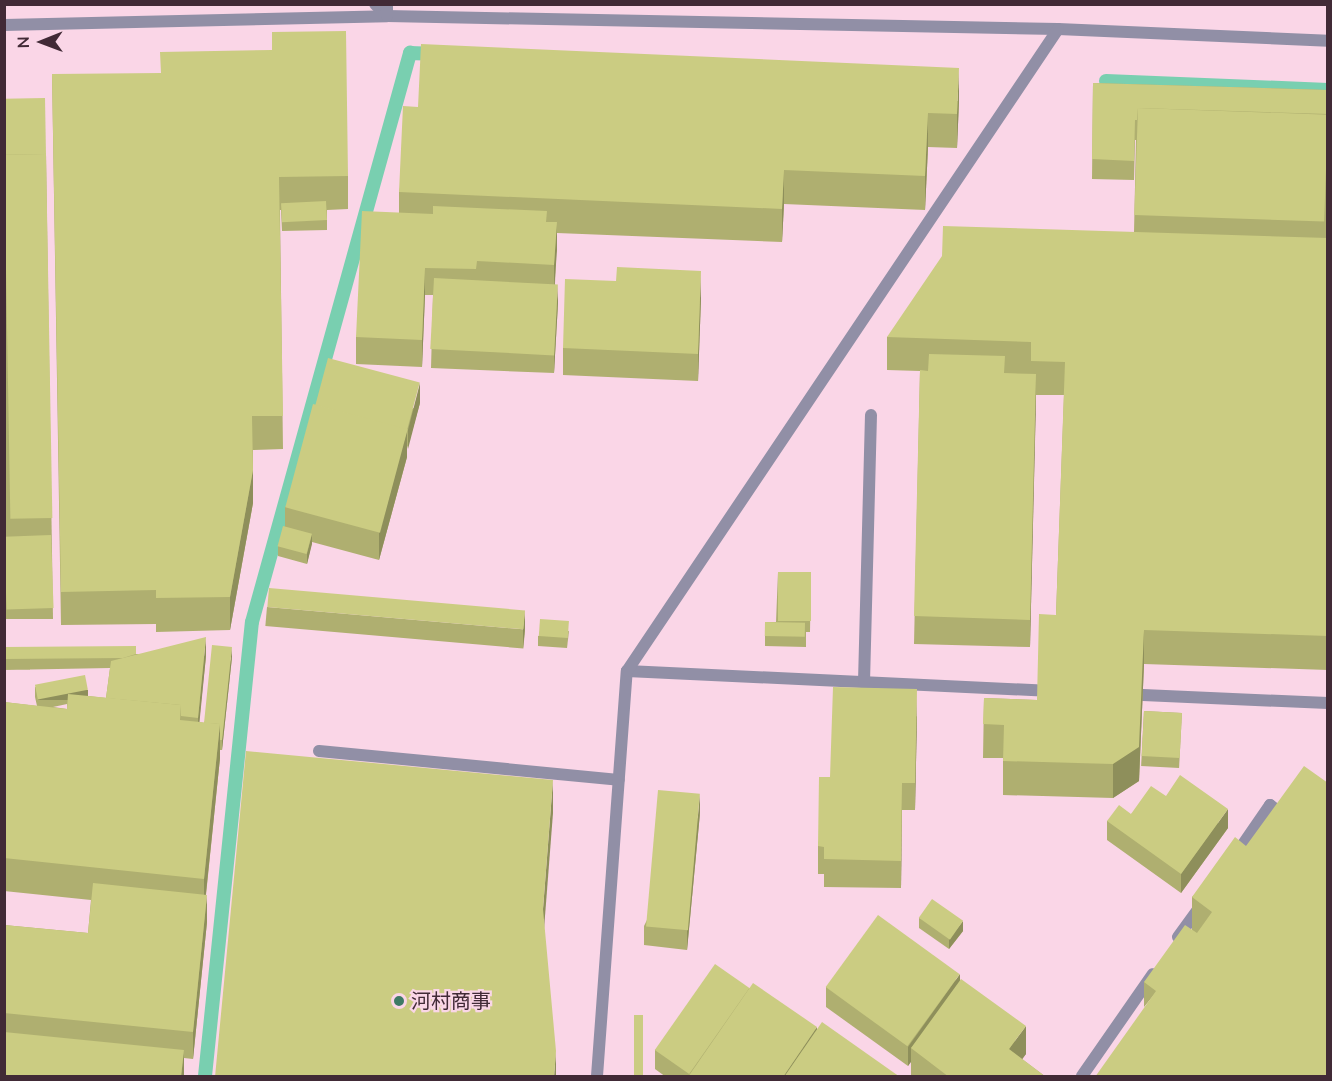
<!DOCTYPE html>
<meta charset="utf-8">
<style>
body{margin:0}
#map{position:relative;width:1332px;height:1081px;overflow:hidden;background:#fad6e7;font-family:"Nunito Sans","Noto Sans JP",sans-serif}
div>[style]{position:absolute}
.stream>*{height:14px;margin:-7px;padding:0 7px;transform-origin:7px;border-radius:7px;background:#79cfb0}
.service>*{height:12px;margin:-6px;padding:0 6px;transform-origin:6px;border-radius:6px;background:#918fa6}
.minor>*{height:12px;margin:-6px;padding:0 6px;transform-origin:6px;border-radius:6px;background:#918fa6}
.tertiary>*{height:12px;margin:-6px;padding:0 6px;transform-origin:6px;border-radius:6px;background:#918fa6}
.wall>*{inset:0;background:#afaf70;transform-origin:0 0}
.shaded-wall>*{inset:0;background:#8e8f5b;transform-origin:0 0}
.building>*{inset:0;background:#cbcc82;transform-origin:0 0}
.dots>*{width:16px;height:16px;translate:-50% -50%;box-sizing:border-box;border:3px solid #fad6e7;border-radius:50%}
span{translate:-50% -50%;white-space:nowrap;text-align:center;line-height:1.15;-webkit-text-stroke:4.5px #fad6e7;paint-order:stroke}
.poi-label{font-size:20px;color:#412a36}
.left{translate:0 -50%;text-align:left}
.frame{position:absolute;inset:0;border:6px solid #412a36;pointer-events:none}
.north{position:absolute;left:12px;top:12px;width:60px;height:60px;-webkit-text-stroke:4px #fad6e7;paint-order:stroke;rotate:269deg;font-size:16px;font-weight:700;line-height:24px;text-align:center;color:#412a36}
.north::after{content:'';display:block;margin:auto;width:21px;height:27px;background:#412a36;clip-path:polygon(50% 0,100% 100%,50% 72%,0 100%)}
</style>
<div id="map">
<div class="stream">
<i style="left:1106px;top:81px;width:222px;rotate:2.3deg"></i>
<i style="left:205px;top:1076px;width:456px;rotate:-84.1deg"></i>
<i style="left:252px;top:622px;width:591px;rotate:-74.48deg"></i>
<i style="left:410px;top:53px;width:27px;rotate:2deg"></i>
</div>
<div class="service">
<i style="left:375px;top:4px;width:17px;rotate:45deg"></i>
<i style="left:627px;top:671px;width:410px;rotate:2.7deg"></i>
<i style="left:864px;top:682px;width:267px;rotate:-88.5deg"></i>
<i style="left:1143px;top:695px;width:185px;rotate:2.5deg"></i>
<i style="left:319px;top:751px;width:301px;rotate:5.5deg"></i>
<i style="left:1235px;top:856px;width:62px;rotate:-55.5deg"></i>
<i style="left:1270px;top:805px;width:20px;rotate:37deg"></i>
<i style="left:1178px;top:937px;width:39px;rotate:-54deg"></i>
<i style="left:1082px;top:1076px;width:124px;rotate:-55.2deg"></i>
</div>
<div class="minor">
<i style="left:387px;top:16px;width:671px;rotate:1.11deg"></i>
<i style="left:1058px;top:29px;width:270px;rotate:2.5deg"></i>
<i style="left:597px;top:1076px;width:406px;rotate:-85.8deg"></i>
<i style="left:627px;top:671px;width:773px;rotate:-56.12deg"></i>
</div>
<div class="tertiary">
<i style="left:4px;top:25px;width:383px;rotate:-1.3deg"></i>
<i style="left:387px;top:16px;width:12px;rotate:-90deg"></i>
</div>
<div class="wall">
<i style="clip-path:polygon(52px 74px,348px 176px,348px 209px,327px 210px,327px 230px,282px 231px,281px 210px,280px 210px,283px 449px,253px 450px,253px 503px,230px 630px,156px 632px,156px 624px,61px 625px)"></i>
<i style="clip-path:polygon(1093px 83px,1328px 90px,1328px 670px,1144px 664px,1139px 781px,1113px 798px,1003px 795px,1003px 758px,983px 758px,984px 698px,1037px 700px,1056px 615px,1064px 395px,1036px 395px,1030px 647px,914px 644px,920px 371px,887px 370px,887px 337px,1134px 232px,1136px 140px,1135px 140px,1134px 180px,1092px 179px)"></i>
<i style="clip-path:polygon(4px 99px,46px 154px,53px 619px,4px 619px)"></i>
<i style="clip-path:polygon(959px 101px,957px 148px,928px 147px,925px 210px,784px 204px,782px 242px,557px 233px,555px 284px,558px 303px,554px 373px,431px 368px,433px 295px,425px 295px,422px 367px,356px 364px,356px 337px,399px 213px,399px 192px,418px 107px)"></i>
<i style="clip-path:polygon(701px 298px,698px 381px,563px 375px,563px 348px)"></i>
<i style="clip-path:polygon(420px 403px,407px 449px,407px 457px,379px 560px,312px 542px,307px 564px,278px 556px,278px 546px,285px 526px,285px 507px)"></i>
<i style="clip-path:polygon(778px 572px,811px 572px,810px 632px,806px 632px,806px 647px,765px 646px,765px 622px,776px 622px)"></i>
<i style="left:267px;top:607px;width:259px;height:19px;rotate:5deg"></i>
<i style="clip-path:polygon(569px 631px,567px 648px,538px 646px,538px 636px)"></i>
<i style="clip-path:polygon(evenodd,4px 647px,136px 654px,206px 656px,199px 722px,204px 723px,232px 657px,222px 750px,220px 750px,220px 758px,206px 895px,207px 922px,193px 1059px,184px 1058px,184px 1077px,4px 1077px,4px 925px,88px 933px,91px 900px,4px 891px,4px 702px,37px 706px,35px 697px,35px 687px,88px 696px,106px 698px,110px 668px,4px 670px,4px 647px,67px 704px,67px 709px,53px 707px,67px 704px)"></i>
<i style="left:1144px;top:711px;width:38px;height:55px;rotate:3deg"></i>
<i style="clip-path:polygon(917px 716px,915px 810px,902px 810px,901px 888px,824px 887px,824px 874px,818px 874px,818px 846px,830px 777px)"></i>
<i style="clip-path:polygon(1328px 783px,1144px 1007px,1144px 982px,1192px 930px,1192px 897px,1246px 846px)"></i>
<i style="clip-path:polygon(1166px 796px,1228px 828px,1181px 893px,1107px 840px,1107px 821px,1131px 814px)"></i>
<i style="clip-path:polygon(700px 813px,687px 950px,644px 945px,644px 926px)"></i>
<i style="clip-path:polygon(919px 918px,963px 931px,949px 949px,919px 928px)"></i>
<i style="clip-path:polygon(960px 980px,1026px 1054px,1022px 1059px,1046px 1077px,912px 1077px,911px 1076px,911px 1061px,908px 1066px,826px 1007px,826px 987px)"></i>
<i style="clip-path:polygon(749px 988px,817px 1030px,900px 1077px,666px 1077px,655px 1069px,655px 1050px)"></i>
</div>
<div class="shaded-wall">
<i style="clip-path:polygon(959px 68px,959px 101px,957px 148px,957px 114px)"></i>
<i style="clip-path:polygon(928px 113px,928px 147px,925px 210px,925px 176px)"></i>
<i style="clip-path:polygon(784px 170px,784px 204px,782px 242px,782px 209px)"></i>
<i style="clip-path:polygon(557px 222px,557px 250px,554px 292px,554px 265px)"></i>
<i style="clip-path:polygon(425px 268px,425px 295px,422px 367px,422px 340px)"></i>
<i style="clip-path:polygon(701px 271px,701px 298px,698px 381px,698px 354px)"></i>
<i style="clip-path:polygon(558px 284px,558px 303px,554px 373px,554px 354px)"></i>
<i style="clip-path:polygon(1036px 374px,1036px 401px,1030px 647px,1030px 620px)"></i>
<i style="clip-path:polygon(420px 383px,420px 403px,408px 449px,408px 430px)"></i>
<i style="clip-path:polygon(407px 430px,407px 457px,379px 560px,379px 533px)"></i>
<i style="clip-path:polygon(253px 470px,253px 503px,230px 630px,230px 597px)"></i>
<i style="clip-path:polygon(312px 534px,312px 544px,307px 564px,307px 554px)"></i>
<i style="clip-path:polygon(525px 610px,525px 629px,523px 648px,523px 629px)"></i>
<i style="clip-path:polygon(1144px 630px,1144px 664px,1139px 781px,1113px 798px,1113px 764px)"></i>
<i style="clip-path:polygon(206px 637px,206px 656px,198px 737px,198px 718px)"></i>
<i style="clip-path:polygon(232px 647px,232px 657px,222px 750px,222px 740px)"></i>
<i style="clip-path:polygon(917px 689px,917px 716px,915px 810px,915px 783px)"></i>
<i style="left:88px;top:690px;width:10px;height:50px;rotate:90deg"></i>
<i style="clip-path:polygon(220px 724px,220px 758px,204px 912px,204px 879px)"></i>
<i style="clip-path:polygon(553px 780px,553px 813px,543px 942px,543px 909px)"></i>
<i style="clip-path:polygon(902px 783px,902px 810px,901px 888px,901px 861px)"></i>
<i style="clip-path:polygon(700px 794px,700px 813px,687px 950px,687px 931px)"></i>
<i style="clip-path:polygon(1228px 809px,1228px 828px,1181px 893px,1181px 874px)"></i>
<i style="clip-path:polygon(207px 895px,207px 922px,193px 1059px,193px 1032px)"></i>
<i style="clip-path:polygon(963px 921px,963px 931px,949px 949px,949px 939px)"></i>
<i style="clip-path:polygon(960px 974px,960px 994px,911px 1048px,911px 1062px,908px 1066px,908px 1047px)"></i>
<i style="clip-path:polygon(1026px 1026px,1026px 1054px,1009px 1077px,1009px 1049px)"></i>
<i style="clip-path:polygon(817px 1027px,817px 1055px,802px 1077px,783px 1077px)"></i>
<i style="clip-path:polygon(184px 1050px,184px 1077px,181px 1077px)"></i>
<i style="clip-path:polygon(556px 1051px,556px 1077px,554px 1077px)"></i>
</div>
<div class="building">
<i style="clip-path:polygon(346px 31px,348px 176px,279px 177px,283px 416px,252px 416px,253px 470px,230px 597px,156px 598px,156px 590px,61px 592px,52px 74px,161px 73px,160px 52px,272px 50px,272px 32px)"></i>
<i style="clip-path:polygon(421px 44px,959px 68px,957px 114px,928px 113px,925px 176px,784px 170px,782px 209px,399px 192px,403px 106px,418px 107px)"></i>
<i style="clip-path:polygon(1093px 83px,1328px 90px,1328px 114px,1138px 108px,1137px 120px,1135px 120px,1134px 161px,1092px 159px)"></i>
<i style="left:45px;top:98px;width:56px;height:41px;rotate:89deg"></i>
<i style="left:1138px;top:108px;width:190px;height:107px;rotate:2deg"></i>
<i style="left:46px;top:154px;width:364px;height:42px;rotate:89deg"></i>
<i style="left:326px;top:201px;width:19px;height:45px;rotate:87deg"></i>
<i style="clip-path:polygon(433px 206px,547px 211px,546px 222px,557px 222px,554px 265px,477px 261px,476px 269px,425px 268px,422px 340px,356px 337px,362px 211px,433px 214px)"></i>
<i style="clip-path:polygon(943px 226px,1328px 238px,1328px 636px,1144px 630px,1139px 747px,1113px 764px,1003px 761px,1004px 725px,983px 724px,984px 698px,1037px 700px,1039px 614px,1056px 615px,1065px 362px,1031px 361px,1031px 342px,887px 337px,942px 256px)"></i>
<i style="clip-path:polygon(617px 267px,701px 271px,698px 354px,563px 348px,565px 279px,616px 281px)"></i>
<i style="left:434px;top:278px;width:124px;height:71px;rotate:3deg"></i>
<i style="clip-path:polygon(929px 354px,1005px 356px,1004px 373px,1036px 374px,1030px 620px,914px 616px,920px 370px,928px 371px)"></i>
<i style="left:328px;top:358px;width:95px;height:49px;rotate:15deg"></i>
<i style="left:313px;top:404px;width:98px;height:107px;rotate:15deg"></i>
<i style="left:283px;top:526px;width:30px;height:21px;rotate:15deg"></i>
<i style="left:51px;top:535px;width:73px;height:47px;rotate:88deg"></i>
<i style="left:778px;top:572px;width:33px;height:49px"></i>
<i style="left:269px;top:588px;width:257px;height:19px;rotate:5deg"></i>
<i style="left:540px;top:619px;width:29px;height:17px;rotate:4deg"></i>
<i style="left:765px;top:622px;width:40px;height:14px;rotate:1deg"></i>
<i style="clip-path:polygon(206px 637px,198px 718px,181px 716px,181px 705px,106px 698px,111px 661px)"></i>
<i style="clip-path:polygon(212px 645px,232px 647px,222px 740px,220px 740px,220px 724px,204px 723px)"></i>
<i style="clip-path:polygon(136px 646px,136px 654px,123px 658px,4px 659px,4px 647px)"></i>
<i style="left:85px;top:675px;width:15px;height:51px;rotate:79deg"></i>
<i style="clip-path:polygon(833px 687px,917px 689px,915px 783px,902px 783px,901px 861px,824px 859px,824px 847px,818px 846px,819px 777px,830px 777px)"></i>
<i style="clip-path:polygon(68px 694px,181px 705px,180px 720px,220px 724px,204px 879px,4px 858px,4px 702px,67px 709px)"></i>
<i style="left:1144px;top:711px;width:38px;height:45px;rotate:3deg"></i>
<i style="clip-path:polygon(246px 751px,553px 780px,543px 909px,556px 1051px,554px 1077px,215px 1077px)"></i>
<i style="clip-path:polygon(1304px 766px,1328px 783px,1328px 1077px,1095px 1077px,1156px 991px,1144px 982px,1185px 925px,1197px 933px,1212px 912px,1192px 897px,1235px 837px,1246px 846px)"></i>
<i style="clip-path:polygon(1180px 775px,1228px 809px,1181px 874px,1107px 821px,1119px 805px,1131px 814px,1151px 786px,1166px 796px)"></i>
<i style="left:658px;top:790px;width:42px;height:137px;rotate:5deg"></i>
<i style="clip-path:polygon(93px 883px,207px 895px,193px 1032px,4px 1013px,4px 925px,88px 933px)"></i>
<i style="left:932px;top:899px;width:38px;height:23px;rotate:35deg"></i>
<i style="left:878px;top:915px;width:101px;height:89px;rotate:36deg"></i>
<i style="left:715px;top:964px;width:42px;height:105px;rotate:35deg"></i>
<i style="clip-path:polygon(961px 979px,1026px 1026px,1009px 1049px,1046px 1077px,949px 1077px,911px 1048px)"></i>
<i style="clip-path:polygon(753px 983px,817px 1027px,783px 1077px,688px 1077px)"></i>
<i style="left:634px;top:1015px;width:9px;height:62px"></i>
<i style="clip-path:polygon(822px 1022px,900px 1077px,784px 1077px)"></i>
<i style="clip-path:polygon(4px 1032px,184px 1050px,181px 1077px,4px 1077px)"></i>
</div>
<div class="dots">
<i style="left:399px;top:1001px;background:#3e7a65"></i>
</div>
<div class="poi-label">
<span class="left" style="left:411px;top:1001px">河村商事</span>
</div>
<div class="frame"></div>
<div class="north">N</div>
</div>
